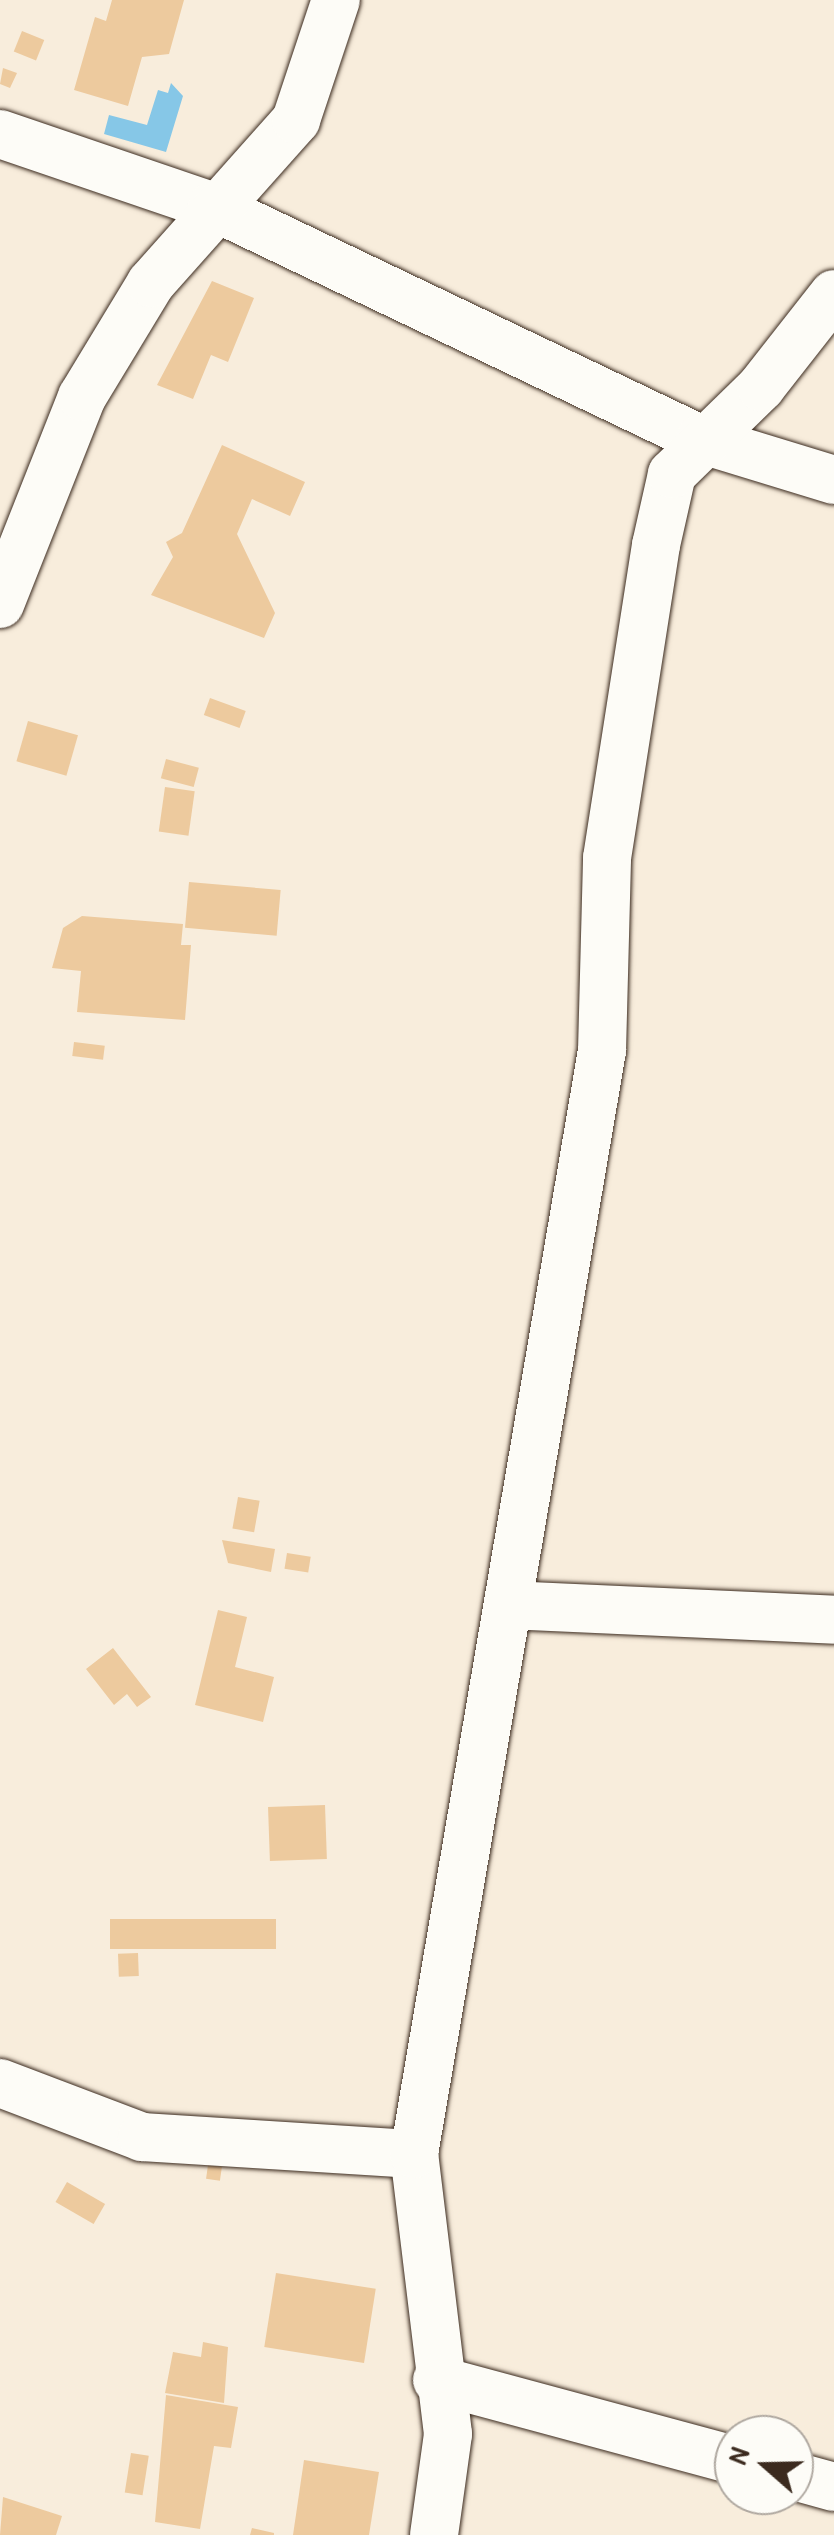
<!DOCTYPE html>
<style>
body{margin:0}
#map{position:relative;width:834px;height:2535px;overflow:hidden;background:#f8eddc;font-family:"Patrick Hand",sans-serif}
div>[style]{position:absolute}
.water>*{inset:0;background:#86c7e7}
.building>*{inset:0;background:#edca9e;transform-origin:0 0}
.roads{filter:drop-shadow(0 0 2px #3b2a1e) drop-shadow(0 0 2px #3b2a1e)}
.minor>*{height:48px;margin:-24px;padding:0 24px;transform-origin:24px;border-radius:24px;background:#fdfcf7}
span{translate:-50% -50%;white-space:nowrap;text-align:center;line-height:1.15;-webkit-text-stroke:8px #fdfcf7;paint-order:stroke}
.north{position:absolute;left:714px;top:2415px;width:100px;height:100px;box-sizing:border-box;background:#fdfcf7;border:2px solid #afa8a0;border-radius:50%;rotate:290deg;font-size:28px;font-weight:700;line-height:40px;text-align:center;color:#3b2a1e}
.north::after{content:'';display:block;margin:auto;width:35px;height:45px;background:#3b2a1e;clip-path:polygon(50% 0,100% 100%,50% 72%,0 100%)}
</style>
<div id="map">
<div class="water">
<i style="clip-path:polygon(171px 83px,183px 96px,166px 152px,104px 134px,109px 115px,147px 125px,158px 90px,168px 93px)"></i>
</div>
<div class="building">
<i style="clip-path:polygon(112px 0,184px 0,169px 54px,142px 57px,128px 106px,74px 90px,95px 17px,106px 21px)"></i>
<i style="left:22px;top:31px;width:24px;height:22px;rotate:22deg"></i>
<i style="clip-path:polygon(3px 68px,17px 73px,10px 88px,0 84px)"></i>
<i style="clip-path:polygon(212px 281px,254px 298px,228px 362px,211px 355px,193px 399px,157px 385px)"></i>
<i style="clip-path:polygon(222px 445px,305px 482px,290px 516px,252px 499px,237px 534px,275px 613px,264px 638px,151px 595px,173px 557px,166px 542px,182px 533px)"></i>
<i style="left:210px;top:698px;width:38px;height:18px;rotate:20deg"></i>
<i style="left:28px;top:721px;width:52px;height:42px;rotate:16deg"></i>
<i style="left:166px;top:759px;width:34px;height:20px;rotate:15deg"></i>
<i style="left:165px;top:787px;width:30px;height:45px;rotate:8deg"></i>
<i style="left:189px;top:882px;width:92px;height:46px;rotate:5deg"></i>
<i style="clip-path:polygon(82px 916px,183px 924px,181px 945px,191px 945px,185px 1020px,77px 1012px,81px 971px,52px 968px,63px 928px)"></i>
<i style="left:74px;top:1042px;width:31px;height:14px;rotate:7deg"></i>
<i style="left:238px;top:1497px;width:22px;height:32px;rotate:10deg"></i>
<i style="clip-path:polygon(222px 1540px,275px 1549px,271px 1572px,228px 1563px)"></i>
<i style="left:287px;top:1553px;width:24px;height:16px;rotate:9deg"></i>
<i style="clip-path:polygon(218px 1610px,247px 1617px,235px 1667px,274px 1677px,263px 1722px,195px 1705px)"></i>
<i style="clip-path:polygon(113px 1648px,151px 1697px,137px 1707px,127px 1694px,114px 1705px,86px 1669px)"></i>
<i style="left:325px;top:1805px;width:54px;height:57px;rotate:88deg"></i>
<i style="left:276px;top:1919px;width:30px;height:166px;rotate:90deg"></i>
<i style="left:138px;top:1953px;width:23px;height:20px;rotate:88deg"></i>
<i style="left:208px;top:2165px;width:14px;height:14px;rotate:8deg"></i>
<i style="left:67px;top:2182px;width:44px;height:23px;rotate:30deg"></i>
<i style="left:276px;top:2273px;width:101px;height:75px;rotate:9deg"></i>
<i style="clip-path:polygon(203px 2342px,228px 2347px,224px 2403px,165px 2393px,173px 2352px,201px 2357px)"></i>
<i style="clip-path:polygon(166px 2395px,238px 2407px,231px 2448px,214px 2446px,200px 2529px,155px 2522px)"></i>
<i style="left:131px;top:2453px;width:18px;height:40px;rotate:9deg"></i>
<i style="clip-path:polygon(304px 2460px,379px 2472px,369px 2535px,293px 2535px)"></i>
<i style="clip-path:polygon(3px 2497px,62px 2516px,56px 2535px,0 2535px)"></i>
<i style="clip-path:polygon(252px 2528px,274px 2533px,274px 2535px,250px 2535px)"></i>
</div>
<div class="roads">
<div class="minor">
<i style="left:0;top:134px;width:224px;rotate:18.8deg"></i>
<i style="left:212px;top:206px;width:541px;rotate:25.52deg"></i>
<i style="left:700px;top:439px;width:140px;rotate:17deg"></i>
<i style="left:0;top:604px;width:223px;rotate:-68.4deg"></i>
<i style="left:82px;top:397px;width:133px;rotate:-58.8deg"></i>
<i style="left:151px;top:283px;width:218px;rotate:-48.3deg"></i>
<i style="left:296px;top:120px;width:126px;rotate:-71.6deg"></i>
<i style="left:509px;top:1605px;width:325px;rotate:2.6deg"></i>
<i style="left:0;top:2083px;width:152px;rotate:20.8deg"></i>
<i style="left:142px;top:2137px;width:273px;rotate:3.6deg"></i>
<i style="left:437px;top:2380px;width:308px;rotate:15.1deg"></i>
<i style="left:794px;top:2476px;width:41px;rotate:15.4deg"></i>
<i style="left:434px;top:2535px;width:102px;rotate:-82.1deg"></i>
<i style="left:448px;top:2434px;width:282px;rotate:-96.9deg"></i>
<i style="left:414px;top:2154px;width:1119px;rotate:-80.33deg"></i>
<i style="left:602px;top:1051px;width:193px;rotate:-88.5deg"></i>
<i style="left:607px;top:858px;width:317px;rotate:-81.1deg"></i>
<i style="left:656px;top:545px;width:73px;rotate:-77.3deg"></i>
<i style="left:672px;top:474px;width:124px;rotate:-44.3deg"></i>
<i style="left:761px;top:387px;width:118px;rotate:-51.9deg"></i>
</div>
</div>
<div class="north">N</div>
</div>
